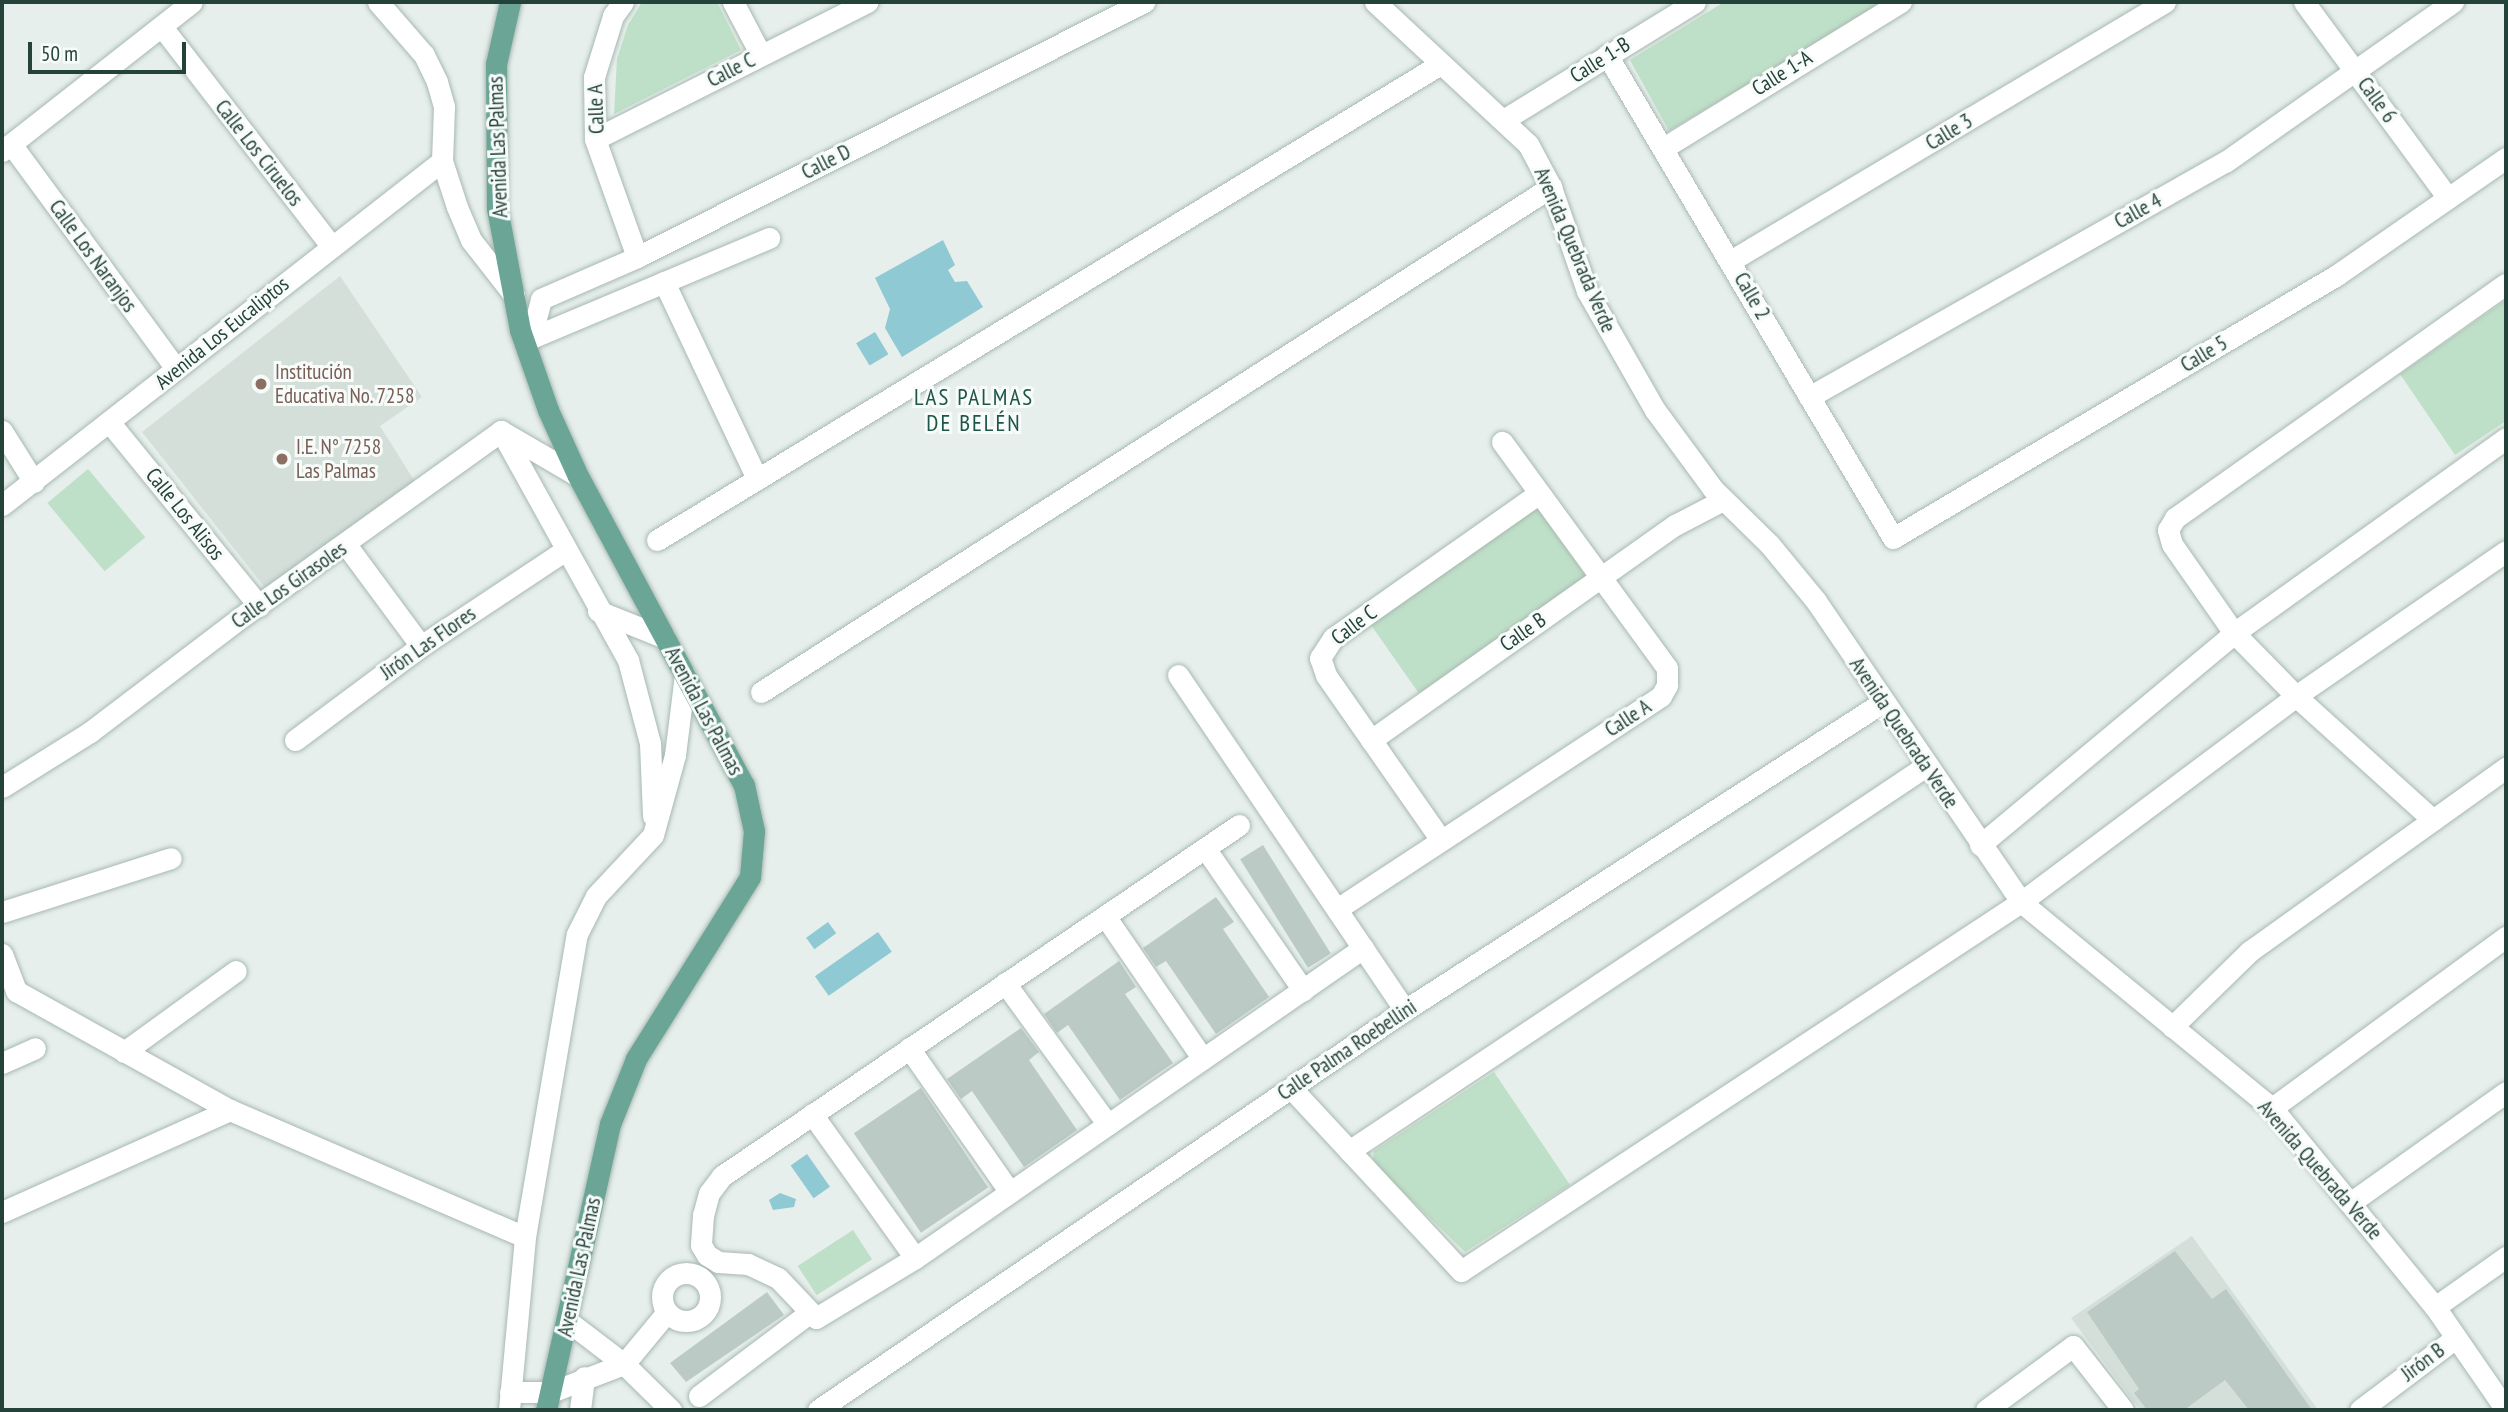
<!DOCTYPE html>
<meta charset="utf-8">
<style>
body{margin:0}
#map{position:relative;width:2508px;height:1412px;overflow:hidden;background:#e6efeb;font-family:"PT Sans Narrow",sans-serif}
div>[style]{position:absolute}
.built>*{inset:0;background:#d4dfda}
.green>*{inset:0;background:#bfe0c8;transform-origin:0 0}
.water>*{inset:0;background:#8ec9d4;transform-origin:0 0}
.building>*{inset:0;background:#bbcac4;transform-origin:0 0}
.roads{filter:drop-shadow(0 0 2px #a8b8b2) drop-shadow(0 0 2px #a8b8b2)}
.minor>*{height:21px;margin:-10.5px;padding:0 10.5px;transform-origin:10.5px;border-radius:10.5px;background:#fff}
.minor>.ring{margin:-10.5px;padding:0;box-sizing:content-box;background:none;border:21px solid #fff;border-radius:50%}
.major>*{height:21px;margin:-10.5px;padding:0 10.5px;transform-origin:10.5px;border-radius:10.5px;background:#6aa596}
.dots>*{width:19px;height:19px;translate:-50% -50%;box-sizing:border-box;border:4px solid #f7fbf9;border-radius:50%}
span{translate:-50% -50%;white-space:nowrap;text-align:center;line-height:1.15;-webkit-text-stroke:6px #f7fbf9;paint-order:stroke}
.street-label{font-size:21px;color:#24423a}
.education-label{font-size:21px;color:#785e54}
.left{translate:0 -50%;text-align:left}
.neighbourhood-label{font-size:23px;color:#1f5548;letter-spacing:2px}
.frame{position:absolute;inset:0;border:4px solid #24423a;pointer-events:none}
.scale{position:absolute;left:28px;top:42px;width:158px;height:32px;box-sizing:border-box;border:4px solid #24423a;border-top:0;padding-left:9px;font-size:21px;line-height:24px;white-space:nowrap;color:#24423a;-webkit-text-stroke:5px #f7fbf9;paint-order:stroke}
</style>
<div id="map">
<div class="built">
<i style="clip-path:polygon(340px 276px,422px 397px,380px 426px,417px 485px,266px 589px,142px 432px)"></i>
<i style="clip-path:polygon(2192px 1236px,2318px 1410px,2140px 1410px,2071px 1318px)"></i>
</div>
<div class="green">
<i style="clip-path:polygon(642px 2px,717px 2px,741px 50px,614px 114px,617px 59px,628px 25px)"></i>
<i style="clip-path:polygon(1724px 2px,1885px 2px,1669px 131px,1630px 60px)"></i>
<i style="clip-path:polygon(2506px 300px,2506px 421px,2455px 455px,2400px 374px)"></i>
<i style="left:88px;top:469px;width:89px;height:53px;rotate:50deg"></i>
<i style="left:1536px;top:505px;width:87px;height:204px;rotate:55deg"></i>
<i style="clip-path:polygon(1494px 1072px,1570px 1185px,1465px 1252px,1375px 1165px,1373px 1158px,1374px 1151px)"></i>
<i style="left:853px;top:1230px;width:35px;height:66px;rotate:57deg"></i>
</div>
<div class="water">
<i style="clip-path:polygon(943px 240px,955px 265px,948px 270px,955px 282px,967px 281px,983px 307px,902px 357px,885px 328px,890px 309px,875px 278px)"></i>
<i style="left:875px;top:332px;width:26px;height:22px;rotate:59deg"></i>
<i style="left:828px;top:922px;width:14px;height:27px;rotate:54deg"></i>
<i style="left:878px;top:932px;width:24px;height:77px;rotate:55deg"></i>
<i style="left:807px;top:1154px;width:40px;height:20px;rotate:55deg"></i>
<i style="clip-path:polygon(780px 1193px,796px 1199px,794px 1207px,773px 1210px,769px 1200px)"></i>
</div>
<div class="building">
<i style="left:1263px;top:845px;width:128px;height:27px;rotate:58deg"></i>
<i style="clip-path:polygon(1216px 897px,1234px 922px,1223px 929px,1269px 997px,1216px 1034px,1166px 961px,1156px 967px,1143px 948px)"></i>
<i style="clip-path:polygon(1119px 961px,1136px 987px,1125px 994px,1173px 1063px,1120px 1100px,1068px 1025px,1057px 1033px,1044px 1014px)"></i>
<i style="clip-path:polygon(1021px 1028px,1039px 1052px,1029px 1060px,1077px 1130px,1024px 1167px,972px 1091px,961px 1099px,947px 1079px)"></i>
<i style="left:921px;top:1088px;width:120px;height:81px;rotate:56deg"></i>
<i style="clip-path:polygon(2175px 1251px,2212px 1299px,2226px 1289px,2312px 1410px,2249px 1410px,2225px 1380px,2184px 1410px,2147px 1410px,2134px 1393px,2139px 1389px,2087px 1312px)"></i>
<i style="clip-path:polygon(767px 1292px,784px 1315px,686px 1382px,670px 1363px)"></i>
</div>
<div class="roads">
<div class="minor">
<i style="left:378px;top:2px;width:70px;rotate:49deg"></i>
<i style="left:424px;top:55px;width:30px;rotate:64deg"></i>
<i style="left:437px;top:82px;width:26px;rotate:74deg"></i>
<i style="left:444px;top:107px;width:54px;rotate:92.1deg"></i>
<i style="left:442px;top:161px;width:48px;rotate:71.9deg"></i>
<i style="left:457px;top:207px;width:36px;rotate:67deg"></i>
<i style="left:471px;top:240px;width:70px;rotate:52deg"></i>
<i style="left:623px;top:2px;width:17px;rotate:126deg"></i>
<i style="left:613px;top:16px;width:64px;rotate:107.3deg"></i>
<i style="left:594px;top:77px;width:62px;rotate:89.1deg"></i>
<i style="left:595px;top:139px;width:125px;rotate:70.4deg"></i>
<i style="left:733px;top:2px;width:60px;rotate:62.2deg"></i>
<i style="left:1375px;top:2px;width:209px;rotate:42.9deg"></i>
<i style="left:1528px;top:144px;width:49px;rotate:61.9deg"></i>
<i style="left:1551px;top:187px;width:110px;rotate:70.9deg"></i>
<i style="left:1587px;top:291px;width:137px;rotate:60.3deg"></i>
<i style="left:1655px;top:410px;width:98px;rotate:53.7deg"></i>
<i style="left:1713px;top:489px;width:80px;rotate:44.5deg"></i>
<i style="left:1770px;top:545px;width:72px;rotate:50.6deg"></i>
<i style="left:1816px;top:601px;width:364px;rotate:55.7deg"></i>
<i style="left:2021px;top:902px;width:325px;rotate:39.4deg"></i>
<i style="left:2272px;top:1108px;width:257px;rotate:50.7deg"></i>
<i style="left:2435px;top:1307px;width:125px;rotate:55.4deg"></i>
<i style="left:2304px;top:2px;width:243px;rotate:53.7deg"></i>
<i style="left:162px;top:27px;width:277px;rotate:52.3deg"></i>
<i style="left:1607px;top:55px;width:561px;rotate:59.37deg"></i>
<i style="left:1893px;top:538px;width:516px;rotate:-30.64deg"></i>
<i style="left:2337px;top:275px;width:206px;rotate:-34.7deg"></i>
<i style="left:1505px;top:119px;width:223px;rotate:-31.6deg"></i>
<i style="left:595px;top:139px;width:305px;rotate:-26.7deg"></i>
<i style="left:11px;top:144px;width:279px;rotate:53.7deg"></i>
<i style="left:1665px;top:147px;width:277px;rotate:-31.6deg"></i>
<i style="left:2px;top:151px;width:241px;rotate:-38.1deg"></i>
<i style="left:1732px;top:260px;width:504px;rotate:-30.79deg"></i>
<i style="left:664px;top:282px;width:218px;rotate:64.7deg"></i>
<i style="left:531px;top:337px;width:39px;rotate:-75deg"></i>
<i style="left:541px;top:299px;width:105px;rotate:-23.6deg"></i>
<i style="left:637px;top:257px;width:568px;rotate:-26.7deg"></i>
<i style="left:524px;top:341px;width:266px;rotate:-22.8deg"></i>
<i style="left:1809px;top:397px;width:478px;rotate:-29.5deg"></i>
<i style="left:2225px;top:162px;width:279px;rotate:-35.1deg"></i>
<i style="left:110px;top:423px;width:236px;rotate:50.8deg"></i>
<i style="left:2px;top:431px;width:60px;rotate:57.9deg"></i>
<i style="left:501px;top:431px;width:262px;rotate:61deg"></i>
<i style="left:628px;top:660px;width:86px;rotate:75.2deg"></i>
<i style="left:650px;top:743px;width:73px;rotate:87.6deg"></i>
<i style="left:2px;top:505px;width:559px;rotate:-38.02deg"></i>
<i style="left:657px;top:540px;width:915px;rotate:-31.28deg"></i>
<i style="left:347px;top:546px;width:124px;rotate:53.5deg"></i>
<i style="left:598px;top:611px;width:72px;rotate:21.9deg"></i>
<i style="left:1178px;top:675px;width:405px;rotate:55.9deg"></i>
<i style="left:761px;top:692px;width:938px;rotate:-32.59deg"></i>
<i style="left:295px;top:740px;width:157px;rotate:-36.7deg"></i>
<i style="left:421px;top:646px;width:172px;rotate:-33.6deg"></i>
<i style="left:1371px;top:740px;width:372px;rotate:-35.3deg"></i>
<i style="left:1675px;top:525px;width:54px;rotate:-27.5deg"></i>
<i style="left:2px;top:787px;width:104px;rotate:-32deg"></i>
<i style="left:90px;top:732px;width:188px;rotate:-37.2deg"></i>
<i style="left:240px;top:618px;width:321px;rotate:-35.6deg"></i>
<i style="left:501px;top:431px;width:89px;rotate:30.3deg"></i>
<i style="left:2433px;top:820px;width:185px;rotate:-137.9deg"></i>
<i style="left:2296px;top:696px;width:88px;rotate:-134.5deg"></i>
<i style="left:2234px;top:633px;width:108px;rotate:-124.9deg"></i>
<i style="left:2172px;top:544px;width:15px;rotate:-106deg"></i>
<i style="left:2168px;top:530px;width:14px;rotate:-60deg"></i>
<i style="left:2175px;top:518px;width:405px;rotate:-35.3deg"></i>
<i style="left:1239px;top:825px;width:625px;rotate:145.83deg"></i>
<i style="left:722px;top:1176px;width:21px;rotate:127deg"></i>
<i style="left:709px;top:1193px;width:23px;rotate:105deg"></i>
<i style="left:703px;top:1215px;width:30px;rotate:94deg"></i>
<i style="left:701px;top:1245px;width:12px;rotate:59deg"></i>
<i style="left:707px;top:1255px;width:13px;rotate:32deg"></i>
<i style="left:718px;top:1262px;width:30px;rotate:4deg"></i>
<i style="left:748px;top:1264px;width:33px;rotate:25deg"></i>
<i style="left:778px;top:1278px;width:55px;rotate:46.5deg"></i>
<i style="left:816px;top:1318px;width:116px;rotate:-31.2deg"></i>
<i style="left:915px;top:1258px;width:545px;rotate:-34.68deg"></i>
<i style="left:1441px;top:840px;width:201px;rotate:-124.9deg"></i>
<i style="left:1326px;top:675px;width:18px;rotate:-109deg"></i>
<i style="left:1320px;top:658px;width:24px;rotate:-57deg"></i>
<i style="left:1333px;top:638px;width:252px;rotate:-35.1deg"></i>
<i style="left:1980px;top:845px;width:331px;rotate:-39.8deg"></i>
<i style="left:2234px;top:633px;width:335px;rotate:-35.6deg"></i>
<i style="left:1205px;top:848px;width:173px;rotate:55.4deg"></i>
<i style="left:1337px;top:909px;width:388px;rotate:-33.3deg"></i>
<i style="left:1661px;top:696px;width:13px;rotate:-61deg"></i>
<i style="left:1667px;top:685px;width:17px;rotate:-90deg"></i>
<i style="left:1667px;top:668px;width:280px;rotate:-126.1deg"></i>
<i style="left:2px;top:912px;width:177px;rotate:-17.7deg"></i>
<i style="left:1105px;top:916px;width:173px;rotate:55.6deg"></i>
<i style="left:2px;top:954px;width:40px;rotate:69deg"></i>
<i style="left:16px;top:991px;width:245px;rotate:29.1deg"></i>
<i style="left:230px;top:1110px;width:321px;rotate:23.3deg"></i>
<i style="left:1005px;top:983px;width:175px;rotate:54deg"></i>
<i style="left:2172px;top:1027px;width:109px;rotate:-44.3deg"></i>
<i style="left:2250px;top:951px;width:315px;rotate:-35.6deg"></i>
<i style="left:909px;top:1048px;width:176px;rotate:55deg"></i>
<i style="left:124px;top:1052px;width:138px;rotate:-35.9deg"></i>
<i style="left:2px;top:1063px;width:36px;rotate:-24deg"></i>
<i style="left:1291px;top:1088px;width:250px;rotate:47.1deg"></i>
<i style="left:1461px;top:1271px;width:671px;rotate:-33.38deg"></i>
<i style="left:2021px;top:902px;width:344px;rotate:-36.8deg"></i>
<i style="left:2296px;top:696px;width:255px;rotate:-34.6deg"></i>
<i style="left:2272px;top:1108px;width:290px;rotate:-36.2deg"></i>
<i style="left:812px;top:1114px;width:177px;rotate:54.4deg"></i>
<i style="left:1349px;top:1151px;width:694px;rotate:-33.71deg"></i>
<i style="left:2350px;top:1203px;width:191px;rotate:-35.4deg"></i>
<i style="left:2px;top:1212px;width:250px;rotate:-24.1deg"></i>
<i class="ring" style="left:662px;top:1273px;width:27px;height:27px"></i>
<i style="left:2435px;top:1307px;width:87px;rotate:-35.2deg"></i>
<i style="left:569px;top:1322px;width:69px;rotate:37.4deg"></i>
<i style="left:624px;top:1364px;width:66px;rotate:44.4deg"></i>
<i style="left:510px;top:1392px;width:41px"></i>
<i style="left:551px;top:1392px;width:78px;rotate:-21deg"></i>
<i style="left:624px;top:1364px;width:67px;rotate:-50.4deg"></i>
<i style="left:699px;top:1396px;width:136px;rotate:-37deg"></i>
<i style="left:509px;top:1410px;width:174px;rotate:-84.7deg"></i>
<i style="left:525px;top:1237px;width:307px;rotate:-80.3deg"></i>
<i style="left:577px;top:934px;width:42px;rotate:-63.4deg"></i>
<i style="left:596px;top:896px;width:83px;rotate:-46.9deg"></i>
<i style="left:653px;top:835px;width:83px;rotate:-74.6deg"></i>
<i style="left:675px;top:755px;width:81px;rotate:-82.9deg"></i>
<i style="left:580px;top:1410px;width:33px;rotate:-83deg"></i>
<i style="left:818px;top:1410px;width:710px;rotate:-34.27deg"></i>
<i style="left:1405px;top:1010px;width:569px;rotate:-32.8deg"></i>
<i style="left:1986px;top:1410px;width:108px;rotate:-36.3deg"></i>
<i style="left:2073px;top:1346px;width:81px;rotate:52deg"></i>
<i style="left:2360px;top:1410px;width:116px;rotate:-37deg"></i>
</div>
<div class="major">
<i style="left:510px;top:2px;width:64px;rotate:102.7deg"></i>
<i style="left:496px;top:64px;width:144px;rotate:89.6deg"></i>
<i style="left:497px;top:208px;width:124px;rotate:79.3deg"></i>
<i style="left:520px;top:330px;width:85px;rotate:70.7deg"></i>
<i style="left:548px;top:410px;width:72px;rotate:65.6deg"></i>
<i style="left:578px;top:476px;width:351px;rotate:61.8deg"></i>
<i style="left:744px;top:785px;width:47px;rotate:77.7deg"></i>
<i style="left:754px;top:831px;width:46px;rotate:95deg"></i>
<i style="left:750px;top:877px;width:215px;rotate:122.1deg"></i>
<i style="left:636px;top:1059px;width:70px;rotate:111.8deg"></i>
<i style="left:610px;top:1124px;width:293px;rotate:102.6deg"></i>
</div>
</div>
<div class="dots">
<i style="left:261px;top:384px;background:#8d6e63"></i>
<i style="left:282px;top:459px;background:#8d6e63"></i>
</div>
<div class="street-label">
<span style="left:1600px;top:60px;rotate:-32deg">Calle 1-B</span>
<span style="left:731px;top:70px;rotate:-27deg">Calle C</span>
<span style="left:1782px;top:73px;rotate:-32deg">Calle 1-A</span>
<span style="left:2377px;top:100px;rotate:54deg">Calle 6</span>
<span style="left:596px;top:109px;rotate:-92deg">Calle A</span>
<span style="left:1949px;top:132px;rotate:-31deg">Calle 3</span>
<span style="left:498px;top:147px;rotate:-92deg">Avenida Las Palmas</span>
<span style="left:259px;top:153px;rotate:52deg">Calle Los Ciruelos</span>
<span style="left:826px;top:162px;rotate:-27deg">Calle D</span>
<span style="left:2138px;top:211px;rotate:-29deg">Calle 4</span>
<span style="left:1575px;top:250px;rotate:67deg">Avenida Quebrada Verde</span>
<span style="left:93px;top:256px;rotate:54deg">Calle Los Naranjos</span>
<span style="left:1752px;top:296px;rotate:60deg">Calle 2</span>
<span style="left:222px;top:333px;rotate:-39deg">Avenida Los Eucaliptos</span>
<span style="left:2204px;top:354px;rotate:-31deg">Calle 5</span>
<span style="left:185px;top:514px;rotate:51deg">Calle Los Alisos</span>
<span style="left:289px;top:585px;rotate:-35deg">Calle Los Girasoles</span>
<span style="left:1354px;top:625px;rotate:-37deg">Calle C</span>
<span style="left:1523px;top:632px;rotate:-35deg">Calle B</span>
<span style="left:428px;top:643px;rotate:-35deg">Jirón Las Flores</span>
<span style="left:704px;top:711px;rotate:62deg">Avenida Las Palmas</span>
<span style="left:1628px;top:718px;rotate:-33deg">Calle A</span>
<span style="left:1904px;top:733px;rotate:56deg">Avenida Quebrada Verde</span>
<span style="left:1347px;top:1050px;rotate:-34deg">Calle Palma Roebellini</span>
<span style="left:2320px;top:1170px;rotate:49deg">Avenida Quebrada Verde</span>
<span style="left:579px;top:1267px;rotate:-78deg">Avenida Las Palmas</span>
<span style="left:2423px;top:1362px;rotate:-37deg">Jirón B</span>
</div>
<div class="education-label">
<span class="left" style="left:275px;top:384px">Institución<br>Educativa No. 7258</span>
<span class="left" style="left:296px;top:459px">I.E. N° 7258<br>Las Palmas</span>
</div>
<div class="neighbourhood-label">
<span style="left:974px;top:410px">LAS PALMAS<br>DE BELÉN</span>
</div>
<div class="frame"></div>
<div class="scale">50 m</div>
</div>
